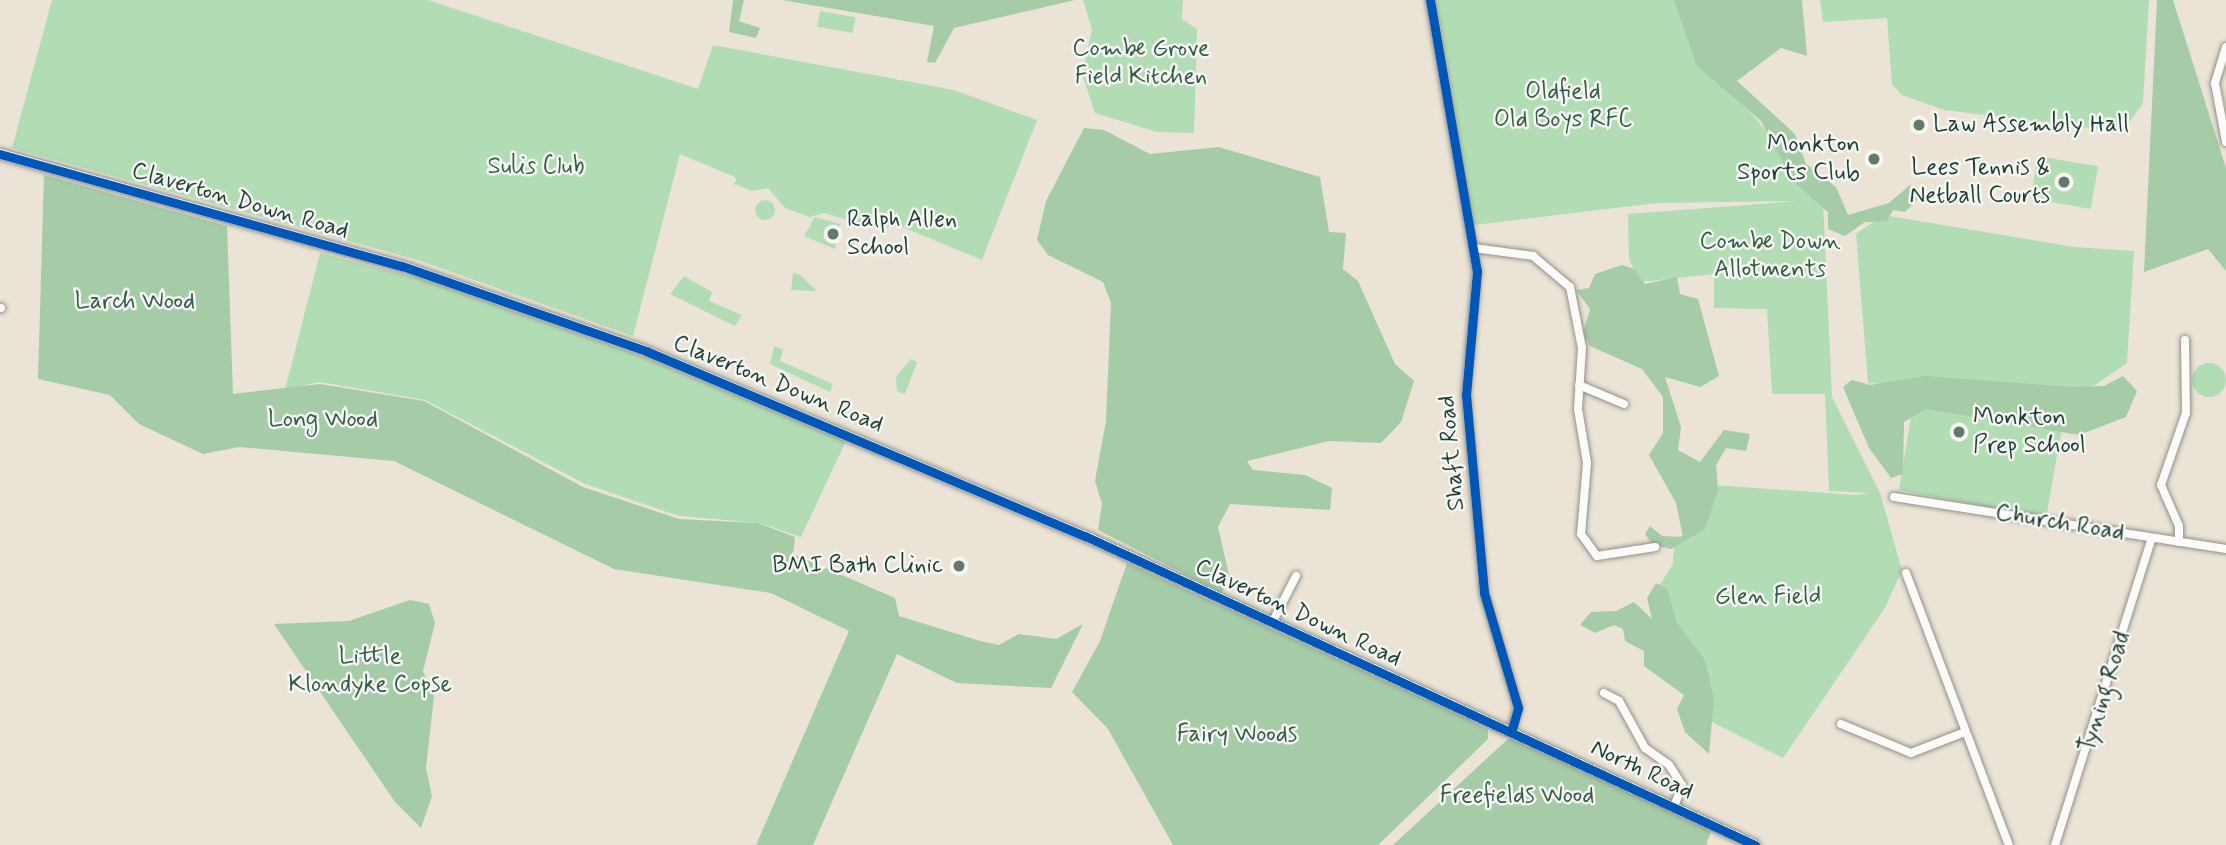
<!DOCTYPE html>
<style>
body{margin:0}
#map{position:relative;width:2226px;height:845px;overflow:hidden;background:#eae3d6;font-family:Mynerve,sans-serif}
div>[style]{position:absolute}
.green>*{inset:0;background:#b2dcb4;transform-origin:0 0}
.round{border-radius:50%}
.forest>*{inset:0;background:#a5cba7}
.roads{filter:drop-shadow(0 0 2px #90928a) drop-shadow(0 0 2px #90928a)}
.minor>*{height:8px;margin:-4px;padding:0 4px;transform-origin:4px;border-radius:4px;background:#fcfbf9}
.tertiary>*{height:10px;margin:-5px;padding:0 5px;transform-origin:5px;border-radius:5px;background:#fcfbf9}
.cycleway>*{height:9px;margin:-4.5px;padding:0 4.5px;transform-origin:4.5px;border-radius:4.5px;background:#0057b8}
.dots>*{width:19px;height:19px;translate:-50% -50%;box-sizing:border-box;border:4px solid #f6f6f2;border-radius:50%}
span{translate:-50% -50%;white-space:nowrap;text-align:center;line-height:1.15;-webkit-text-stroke:5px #f6f6f2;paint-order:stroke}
.park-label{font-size:24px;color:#335c48}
.poi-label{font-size:24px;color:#1f3d34}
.left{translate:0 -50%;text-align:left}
.right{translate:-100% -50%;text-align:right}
.street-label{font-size:24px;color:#1f3d34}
</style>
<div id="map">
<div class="green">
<i style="clip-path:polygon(52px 0,428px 0,698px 89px,713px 45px,954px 90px,1037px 120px,982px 260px,900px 226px,878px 228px,824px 213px,810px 217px,785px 208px,768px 188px,752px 191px,734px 184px,737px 178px,680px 154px,633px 336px,418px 260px,12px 148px)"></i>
<i style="clip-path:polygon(1083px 0,1183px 0,1182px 19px,1197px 29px,1194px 133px,1157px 132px,1095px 113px,1082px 74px,1092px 30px)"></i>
<i style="clip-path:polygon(1436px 0,1677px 0,1704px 70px,1754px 116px,1823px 201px,1832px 397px,1880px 493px,1902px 570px,1885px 608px,1783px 758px,1694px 713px,1659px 586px,1673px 564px,1674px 540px,1697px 527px,1713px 485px,1856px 495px,1870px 493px,1829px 491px,1825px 394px,1772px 394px,1767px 309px,1714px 308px,1714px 274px,1640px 282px,1629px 259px,1628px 214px,1798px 201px,1657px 203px,1474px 225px)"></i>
<i style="clip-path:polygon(1820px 0,2149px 0,2143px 103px,2122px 132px,1944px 110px,1902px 95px,1892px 84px,1887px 18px,1823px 22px)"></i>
<i style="left:820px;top:11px;width:36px;height:16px;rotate:10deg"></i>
<i style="left:2038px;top:156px;width:61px;height:43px;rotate:10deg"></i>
<i class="round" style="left:755px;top:200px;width:20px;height:20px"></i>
<i style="clip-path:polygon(1883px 215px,2074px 247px,2134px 251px,2127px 363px,2066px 405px,2046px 518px,1899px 490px,1916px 386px,1868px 383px,1856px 234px)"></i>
<i style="clip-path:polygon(815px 217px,840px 224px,835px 249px,804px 236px)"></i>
<i style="clip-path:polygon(320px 253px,421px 279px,643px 357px,839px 438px,845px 443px,801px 537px,760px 523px,679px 516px,585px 484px,425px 400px,319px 382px,285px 390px)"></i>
<i style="clip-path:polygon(793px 273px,799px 274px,817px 291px,791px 290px)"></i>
<i style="clip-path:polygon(684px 276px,712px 292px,709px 301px,742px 315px,735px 326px,670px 294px)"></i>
<i style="clip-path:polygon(774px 346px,783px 350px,780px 361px,833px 384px,830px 392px,770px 364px)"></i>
<i style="clip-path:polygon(911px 359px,917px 362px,905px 394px,897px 391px,896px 377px)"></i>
<i class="round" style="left:2192px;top:363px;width:34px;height:34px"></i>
</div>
<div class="forest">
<i style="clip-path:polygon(733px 0,744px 0,739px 21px,760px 28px,756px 38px,729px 32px)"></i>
<i style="clip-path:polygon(782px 0,1075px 0,954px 28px,935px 63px,927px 62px,934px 26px)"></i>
<i style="clip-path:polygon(1674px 0,1802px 0,1807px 56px,1781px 48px,1737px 81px,1795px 134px,1806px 164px,1836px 187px,1848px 215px,1889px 203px,1910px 185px,1919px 198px,1905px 212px,1893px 210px,1887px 221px,1865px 222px,1845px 236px,1828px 229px,1828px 212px,1793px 181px,1761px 121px,1697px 66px)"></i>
<i style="clip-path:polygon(2157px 0,2173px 0,2226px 168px,2226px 271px,2208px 249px,2144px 272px)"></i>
<i style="clip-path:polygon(1084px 128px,1104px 130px,1150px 154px,1219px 147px,1320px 177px,1329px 232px,1346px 233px,1343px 269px,1358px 281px,1395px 364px,1414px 381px,1401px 422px,1381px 443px,1329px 441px,1247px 461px,1253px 470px,1305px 475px,1332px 488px,1330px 510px,1230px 504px,1218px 527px,1229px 575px,1222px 593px,1098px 530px,1102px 504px,1095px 481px,1106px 421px,1111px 303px,1103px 282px,1048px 255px,1037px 240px,1046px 201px)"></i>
<i style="clip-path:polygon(44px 175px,227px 226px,233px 394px,320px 384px,424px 401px,583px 487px,679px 519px,758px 523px,795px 537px,793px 554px,895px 598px,899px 616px,980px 641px,999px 645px,1019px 634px,1056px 639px,1083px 624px,1051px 688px,957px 683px,897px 654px,813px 845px,756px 845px,849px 631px,771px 593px,614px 569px,394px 461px,239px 447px,203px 454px,139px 424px,110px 395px,38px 379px)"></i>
<i style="clip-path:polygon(1622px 265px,1634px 269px,1645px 284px,1677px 277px,1680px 294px,1698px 299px,1719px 376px,1700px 387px,1665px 377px,1681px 427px,1678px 450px,1700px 462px,1724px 430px,1750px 434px,1746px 451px,1726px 448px,1716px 465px,1718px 491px,1705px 529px,1671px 549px,1653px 545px,1645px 534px,1650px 526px,1662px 536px,1683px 537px,1676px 503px,1649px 455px,1663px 433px,1663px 397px,1642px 369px,1590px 346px,1583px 333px,1590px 309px,1576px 290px,1589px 288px,1595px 274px)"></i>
<i style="clip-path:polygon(1926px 376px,2071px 387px,2104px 386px,2123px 376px,2137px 391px,2126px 417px,2079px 435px,1926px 409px,1904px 422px,1903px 474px,1891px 478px,1869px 448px,1843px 387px,1852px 380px,1870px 385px)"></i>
<i style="clip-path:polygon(1127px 563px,1470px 720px,1488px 730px,1488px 739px,1378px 845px,1173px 845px,1108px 729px,1072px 692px,1100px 641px)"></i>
<i style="clip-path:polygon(1656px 583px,1667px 589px,1677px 623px,1705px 660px,1714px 699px,1709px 754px,1685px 732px,1677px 709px,1684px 695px,1644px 666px,1644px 651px,1625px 641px,1623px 629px,1614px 625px,1595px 633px,1580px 625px,1591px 612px,1616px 611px,1634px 602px,1652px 619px,1647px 598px)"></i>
<i style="clip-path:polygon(410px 600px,429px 604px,435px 623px,423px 671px,434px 696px,426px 768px,432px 796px,421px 828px,395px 802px,274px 624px,349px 621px)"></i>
<i style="clip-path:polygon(1509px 738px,1711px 831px,1706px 845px,1393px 845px)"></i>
</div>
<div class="roads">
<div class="minor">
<i style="left:1430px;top:0;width:275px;rotate:80.2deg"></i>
<i style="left:1477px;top:271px;width:124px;rotate:95.1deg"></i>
<i style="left:1466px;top:395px;width:199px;rotate:84.8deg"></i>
<i style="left:1484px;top:593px;width:120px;rotate:73.5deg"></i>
<i style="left:1518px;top:708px;width:25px;rotate:106deg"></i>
<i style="left:2226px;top:47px;width:38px;rotate:107deg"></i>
<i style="left:2215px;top:83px;width:60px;rotate:79.4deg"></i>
<i style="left:1474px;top:248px;width:60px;rotate:7.7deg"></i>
<i style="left:1533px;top:256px;width:48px;rotate:40deg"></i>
<i style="left:1570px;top:287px;width:62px;rotate:78.9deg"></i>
<i style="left:1582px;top:348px;width:61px;rotate:93.8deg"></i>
<i style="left:1578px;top:409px;width:55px;rotate:80.5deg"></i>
<i style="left:1587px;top:463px;width:71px;rotate:94.8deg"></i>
<i style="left:1581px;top:534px;width:27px;rotate:54deg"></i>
<i style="left:1597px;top:556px;width:59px;rotate:-8.8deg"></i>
<i style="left:0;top:308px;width:1px"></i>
<i style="left:1579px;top:385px;width:49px;rotate:22.9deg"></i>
<i style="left:1894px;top:497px;width:336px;rotate:8.9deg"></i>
<i style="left:2179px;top:542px;width:16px;rotate:-90deg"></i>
<i style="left:2179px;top:526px;width:45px;rotate:-113.7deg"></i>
<i style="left:2161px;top:485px;width:76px;rotate:-70.9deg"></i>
<i style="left:2186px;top:413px;width:73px;rotate:-90.8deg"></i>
<i style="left:1906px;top:573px;width:291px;rotate:69.3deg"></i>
<i style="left:1272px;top:623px;width:53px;rotate:-62.9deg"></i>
<i style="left:1604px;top:693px;width:17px;rotate:28deg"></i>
<i style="left:1619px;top:701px;width:54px;rotate:61deg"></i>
<i style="left:1645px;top:748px;width:29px;rotate:35deg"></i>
<i style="left:1669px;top:765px;width:24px;rotate:57deg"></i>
<i style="left:1682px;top:785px;width:23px;rotate:110deg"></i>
<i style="left:1841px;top:724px;width:76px;rotate:22.5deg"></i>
<i style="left:1911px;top:753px;width:58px;rotate:-21.3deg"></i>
<i style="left:2055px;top:845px;width:322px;rotate:-72.5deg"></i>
</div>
<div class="tertiary">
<i style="left:0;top:154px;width:417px;rotate:15.6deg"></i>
<i style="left:402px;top:266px;width:258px;rotate:19.2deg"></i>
<i style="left:646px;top:351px;width:476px;rotate:22.9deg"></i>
<i style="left:1085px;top:536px;width:738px;rotate:24.76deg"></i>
</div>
</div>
<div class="cycleway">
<i style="left:1430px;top:0;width:275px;rotate:80.2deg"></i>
<i style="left:1477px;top:271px;width:124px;rotate:95.1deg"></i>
<i style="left:1466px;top:395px;width:199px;rotate:84.8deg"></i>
<i style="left:1484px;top:593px;width:120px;rotate:73.5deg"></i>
<i style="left:1518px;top:708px;width:25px;rotate:106deg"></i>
<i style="left:0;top:154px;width:417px;rotate:15.6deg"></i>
<i style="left:402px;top:266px;width:258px;rotate:19.2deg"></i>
<i style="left:646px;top:351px;width:476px;rotate:22.9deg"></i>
<i style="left:1085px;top:536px;width:738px;rotate:24.76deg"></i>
</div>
<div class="dots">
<i style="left:1919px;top:125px;background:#66776d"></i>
<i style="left:1874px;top:159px;background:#66776d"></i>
<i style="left:2064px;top:182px;background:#66776d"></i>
<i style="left:833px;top:234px;background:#66776d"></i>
<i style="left:1959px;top:432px;background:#66776d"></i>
<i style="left:959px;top:566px;background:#66776d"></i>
</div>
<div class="park-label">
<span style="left:1141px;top:63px">Combe Grove<br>Field Kitchen</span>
<span style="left:1563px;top:106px">Oldfield<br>Old Boys RFC</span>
<span style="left:536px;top:167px">Sulis Club</span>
<span style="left:1770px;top:256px">Combe Down<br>Allotments</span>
<span style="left:135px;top:302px">Larch Wood</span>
<span style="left:323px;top:420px">Long Wood</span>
<span style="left:1768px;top:597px">Glen Field</span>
<span style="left:370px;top:671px">Little<br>Klondyke Copse</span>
<span style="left:1237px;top:735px">Fairy Woods</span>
<span style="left:1517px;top:796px">Freefields Wood</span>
</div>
<div class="poi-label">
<span class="left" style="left:1933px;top:125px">Law Assembly Hall</span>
<span class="right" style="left:1860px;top:159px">Monkton<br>Sports Club</span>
<span class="right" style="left:2050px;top:182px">Lees Tennis &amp;<br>Netball Courts</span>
<span class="left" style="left:847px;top:234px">Ralph Allen<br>School</span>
<span class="left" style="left:1973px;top:432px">Monkton<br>Prep School</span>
<span class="right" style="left:943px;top:566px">BMI Bath Clinic</span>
</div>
<div class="street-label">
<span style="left:240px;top:201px;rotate:16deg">Claverton Down Road</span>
<span style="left:778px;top:384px;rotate:22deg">Claverton Down Road</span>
<span style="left:1452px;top:453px;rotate:-95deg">Shaft Road</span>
<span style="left:2060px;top:523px;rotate:9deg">Church Road</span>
<span style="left:1298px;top:613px;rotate:25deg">Claverton Down Road</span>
<span style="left:2105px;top:692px;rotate:-73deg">Tyning Road</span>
<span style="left:1642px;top:770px;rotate:25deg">North Road</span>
</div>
</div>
